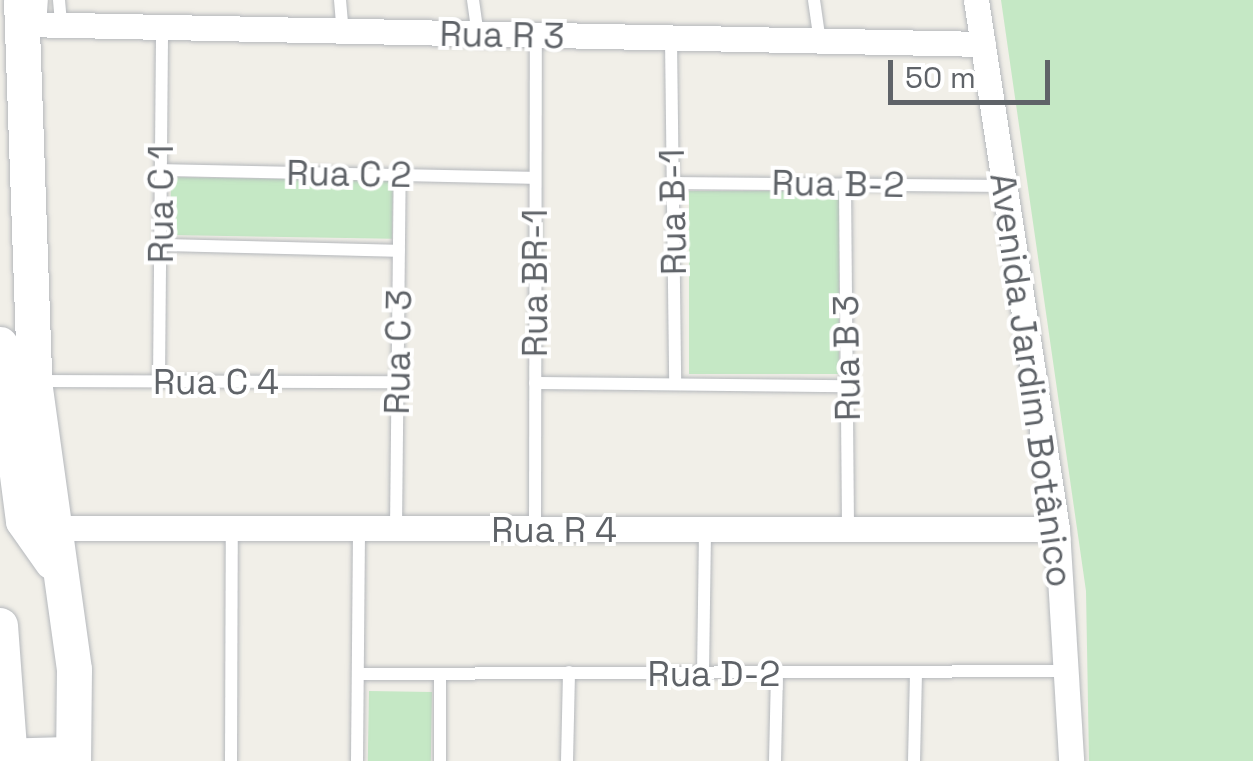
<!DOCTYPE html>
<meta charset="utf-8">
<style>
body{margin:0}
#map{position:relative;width:1253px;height:761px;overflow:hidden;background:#f1efe8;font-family:"Space Grotesk",sans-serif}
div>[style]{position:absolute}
.green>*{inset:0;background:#c5e8c5;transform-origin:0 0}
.roads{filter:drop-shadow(0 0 2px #b5b8bc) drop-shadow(0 0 2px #b5b8bc)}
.lane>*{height:12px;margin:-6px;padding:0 6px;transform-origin:6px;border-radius:6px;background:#fff}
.street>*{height:25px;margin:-12.5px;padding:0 12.5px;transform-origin:12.5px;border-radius:12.5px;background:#fff}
.secondary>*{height:35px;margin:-17.5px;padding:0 17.5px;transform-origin:17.5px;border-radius:17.5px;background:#fff}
span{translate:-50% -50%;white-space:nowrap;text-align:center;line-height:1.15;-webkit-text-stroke:8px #fff;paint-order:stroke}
.street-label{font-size:35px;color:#5f6368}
.scale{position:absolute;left:888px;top:60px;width:162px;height:45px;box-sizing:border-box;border:5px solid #5f6368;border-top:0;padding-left:12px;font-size:30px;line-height:35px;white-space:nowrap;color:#5f6368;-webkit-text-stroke:8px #fff;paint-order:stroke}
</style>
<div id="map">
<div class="green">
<i style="clip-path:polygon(1001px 0,1253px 0,1253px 761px,1089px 761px,1086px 591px)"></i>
<i style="left:171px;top:177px;width:222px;height:58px;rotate:1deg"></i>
<i style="left:689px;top:191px;width:150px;height:183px"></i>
<i style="left:369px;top:691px;width:63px;height:70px;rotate:1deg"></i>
</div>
<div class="roads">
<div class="lane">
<i style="left:59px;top:0;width:25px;rotate:85deg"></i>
<i style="left:340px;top:0;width:32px;rotate:85deg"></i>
<i style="left:473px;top:0;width:34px;rotate:82deg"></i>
<i style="left:814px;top:0;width:42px;rotate:81.9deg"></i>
<i style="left:40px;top:26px;width:26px;rotate:-86deg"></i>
<i style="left:671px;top:40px;width:344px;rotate:89.3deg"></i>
<i style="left:162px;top:170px;width:373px;rotate:1.2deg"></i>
<i style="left:673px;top:183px;width:329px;rotate:0.5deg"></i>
<i style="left:845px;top:183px;width:348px;rotate:89.5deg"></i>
<i style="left:161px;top:245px;width:238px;rotate:1.4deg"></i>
<i style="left:37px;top:381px;width:361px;rotate:0.2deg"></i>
<i style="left:159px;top:382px;width:356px;rotate:-89.5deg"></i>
<i style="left:535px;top:383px;width:312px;rotate:0.6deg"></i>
<i style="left:396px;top:529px;width:354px;rotate:-89.4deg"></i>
<i style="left:535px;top:530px;width:495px;rotate:-89.9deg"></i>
<i style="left:358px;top:674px;width:711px;rotate:-0.24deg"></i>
<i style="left:703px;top:675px;width:144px;rotate:-89.2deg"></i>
<i style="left:231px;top:761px;width:233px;rotate:-89.8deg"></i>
<i style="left:357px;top:761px;width:232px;rotate:-89.5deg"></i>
<i style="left:440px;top:761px;width:87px;rotate:-90deg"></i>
<i style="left:567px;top:761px;width:89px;rotate:-88.7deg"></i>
<i style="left:775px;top:761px;width:87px;rotate:-88.7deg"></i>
<i style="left:914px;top:761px;width:87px;rotate:-88.7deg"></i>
</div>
<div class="street">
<i style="left:976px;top:0;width:535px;rotate:81.29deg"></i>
<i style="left:1057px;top:529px;width:232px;rotate:86.5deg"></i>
<i style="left:22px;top:24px;width:961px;rotate:1.19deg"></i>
<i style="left:51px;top:528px;width:1006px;rotate:0.06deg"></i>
<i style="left:0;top:751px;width:73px;rotate:-1.6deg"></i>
</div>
<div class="secondary">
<i style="left:21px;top:0;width:381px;rotate:88deg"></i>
<i style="left:34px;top:381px;width:291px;rotate:82.1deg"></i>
<i style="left:74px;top:669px;width:92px;rotate:90.6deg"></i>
<i style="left:0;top:344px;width:178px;rotate:82.6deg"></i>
<i style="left:23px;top:521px;width:50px;rotate:54.7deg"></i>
<i style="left:0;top:625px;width:136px;rotate:85.8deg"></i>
</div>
</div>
<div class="street-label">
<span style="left:502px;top:35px;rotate:1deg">Rua R 3</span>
<span style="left:349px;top:174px;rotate:1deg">Rua C 2</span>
<span style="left:838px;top:184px;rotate:1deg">Rua B-2</span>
<span style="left:161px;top:204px;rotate:-90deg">Rua C 1</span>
<span style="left:673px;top:212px;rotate:-91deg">Rua B-1</span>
<span style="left:535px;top:283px;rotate:-90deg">Rua BR-1</span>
<span style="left:398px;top:352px;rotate:-89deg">Rua C 3</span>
<span style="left:847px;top:358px;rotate:-91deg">Rua B 3</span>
<span style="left:1031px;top:380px;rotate:82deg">Avenida Jardim Botânico</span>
<span style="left:216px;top:382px">Rua C 4</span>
<span style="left:554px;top:530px">Rua R 4</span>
<span style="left:714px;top:674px">Rua D-2</span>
</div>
<div class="scale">50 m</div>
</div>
